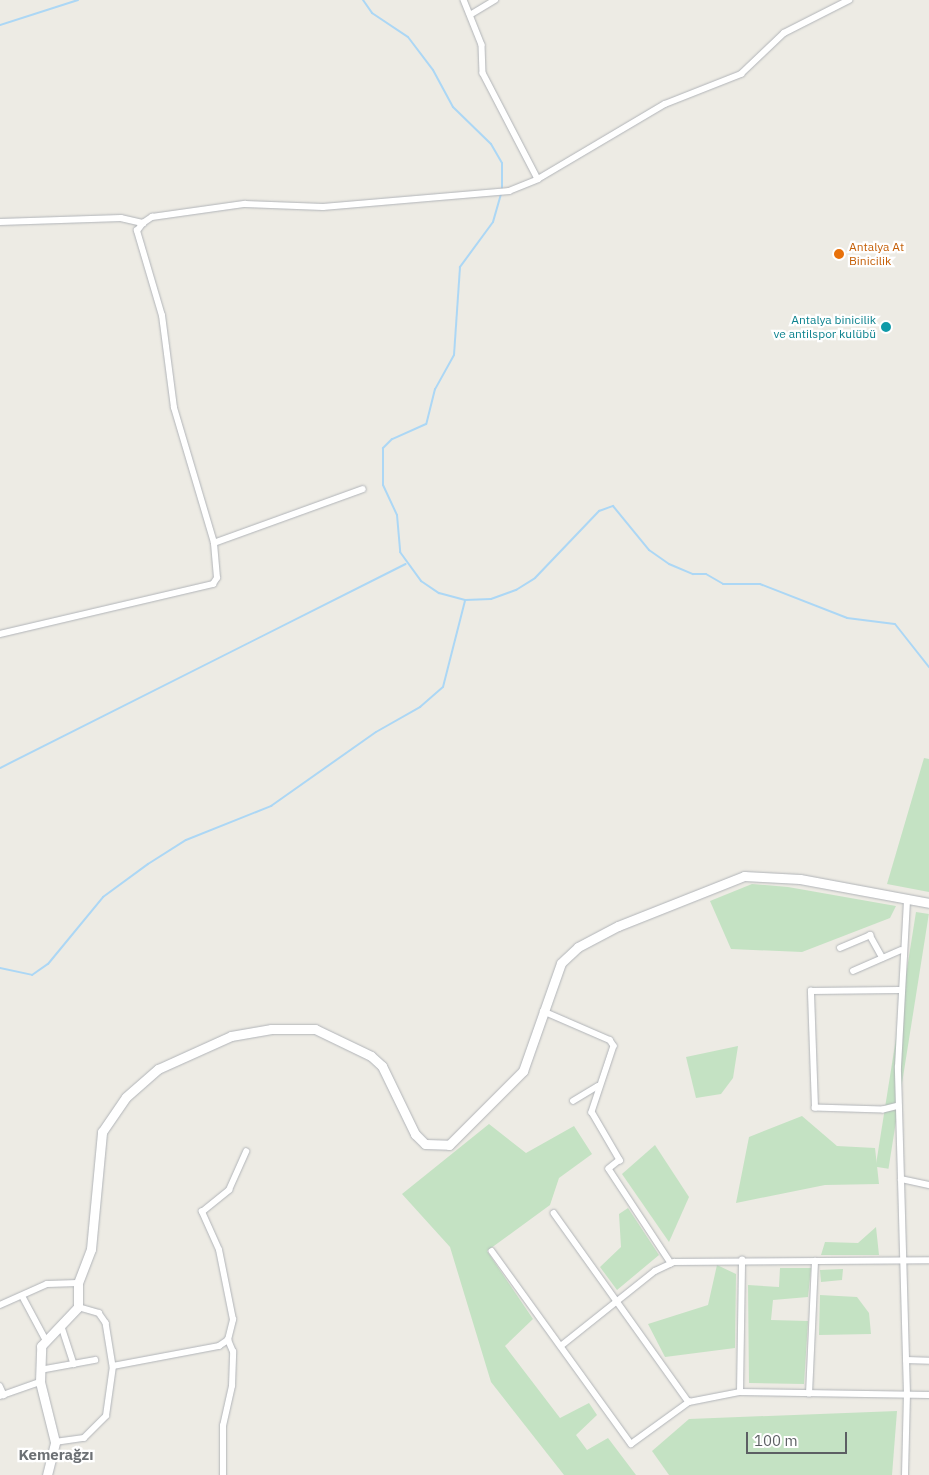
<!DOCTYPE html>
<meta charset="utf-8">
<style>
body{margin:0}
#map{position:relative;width:929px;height:1475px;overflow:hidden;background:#edebe4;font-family:"IBM Plex Sans",sans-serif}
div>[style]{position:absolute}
.green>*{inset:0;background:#c4e2c3;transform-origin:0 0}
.stream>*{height:2px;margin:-1px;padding:0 1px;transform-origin:1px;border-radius:1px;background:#acd7f5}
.roads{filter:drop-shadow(0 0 1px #b1b4b8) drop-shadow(0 0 1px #b1b4b8)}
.street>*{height:5.5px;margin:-2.75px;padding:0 2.75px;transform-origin:2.75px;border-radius:2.75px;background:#fff}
.secondary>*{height:9px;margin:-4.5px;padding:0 4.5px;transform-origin:4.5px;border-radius:4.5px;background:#fff}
.dots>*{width:14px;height:14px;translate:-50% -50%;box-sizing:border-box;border:2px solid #fff;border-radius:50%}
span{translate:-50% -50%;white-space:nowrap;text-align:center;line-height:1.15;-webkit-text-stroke:4.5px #fff;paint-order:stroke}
.food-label{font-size:12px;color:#c56008}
.left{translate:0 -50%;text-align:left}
.culture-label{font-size:12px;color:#0d838f}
.right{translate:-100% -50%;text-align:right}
.quarter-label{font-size:15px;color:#6d7175;font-weight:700}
.scale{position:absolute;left:746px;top:1432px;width:101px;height:22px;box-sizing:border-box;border:2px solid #5c5f63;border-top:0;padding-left:6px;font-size:15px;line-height:18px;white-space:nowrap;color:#5c5f63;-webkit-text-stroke:4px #fff;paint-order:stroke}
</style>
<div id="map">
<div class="green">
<i style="clip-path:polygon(924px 758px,929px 759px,929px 892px,887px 884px)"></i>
<i style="clip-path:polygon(752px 884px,788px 887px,896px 906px,890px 918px,802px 952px,731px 949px,710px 901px)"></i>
<i style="left:916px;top:912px;width:13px;height:258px;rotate:9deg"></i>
<i style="clip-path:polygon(738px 1046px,733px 1078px,721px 1094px,696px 1098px,686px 1057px)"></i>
<i style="clip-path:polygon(802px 1116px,837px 1146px,875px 1148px,879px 1184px,825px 1185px,736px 1203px,749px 1137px)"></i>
<i style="clip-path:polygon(489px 1124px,526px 1153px,574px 1126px,592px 1154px,559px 1178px,550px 1205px,487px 1251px,533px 1319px,505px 1346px,560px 1418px,589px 1403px,597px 1415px,576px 1435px,587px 1450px,608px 1438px,636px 1475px,564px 1475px,491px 1382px,450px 1247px,402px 1194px)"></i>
<i style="clip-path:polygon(655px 1145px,689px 1197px,669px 1242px,622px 1174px)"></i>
<i style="clip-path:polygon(628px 1208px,659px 1255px,617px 1290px,600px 1267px,621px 1247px,619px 1214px)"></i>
<i style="clip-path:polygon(876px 1227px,879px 1255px,821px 1255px,825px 1242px,858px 1243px)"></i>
<i style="clip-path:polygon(717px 1265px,736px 1274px,735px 1348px,665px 1357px,648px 1324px,708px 1305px)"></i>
<i style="clip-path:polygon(780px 1268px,811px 1268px,808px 1297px,773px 1300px,771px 1320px,808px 1321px,804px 1384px,749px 1383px,748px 1285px,779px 1287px)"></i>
<i style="clip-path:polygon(843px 1269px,842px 1280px,821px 1282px,820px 1270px)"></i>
<i style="clip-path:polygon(820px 1295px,857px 1297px,869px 1313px,871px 1334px,819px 1335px)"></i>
<i style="clip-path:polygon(897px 1411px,892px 1475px,669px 1475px,652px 1451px,689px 1419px)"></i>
</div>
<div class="stream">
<i style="left:363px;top:0;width:16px;rotate:55deg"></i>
<i style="left:372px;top:13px;width:43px;rotate:33.7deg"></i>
<i style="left:408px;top:37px;width:41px;rotate:52.9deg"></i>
<i style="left:433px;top:70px;width:42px;rotate:61.6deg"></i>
<i style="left:453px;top:107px;width:53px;rotate:44.2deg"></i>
<i style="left:491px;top:144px;width:22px;rotate:60deg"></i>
<i style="left:502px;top:163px;width:27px;rotate:90deg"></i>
<i style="left:0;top:25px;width:82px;rotate:-17.8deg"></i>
<i style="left:501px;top:194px;width:29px;rotate:106deg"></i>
<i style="left:493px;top:222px;width:56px;rotate:126.3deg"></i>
<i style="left:460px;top:267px;width:88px;rotate:93.9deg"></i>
<i style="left:454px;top:355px;width:39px;rotate:119deg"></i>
<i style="left:435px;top:389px;width:36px;rotate:104deg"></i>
<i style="left:426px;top:424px;width:37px;rotate:156deg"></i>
<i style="left:392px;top:439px;width:13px;rotate:135deg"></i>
<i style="left:383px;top:448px;width:37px;rotate:90deg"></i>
<i style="left:383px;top:485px;width:33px;rotate:65deg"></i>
<i style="left:397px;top:515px;width:37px;rotate:85deg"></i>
<i style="left:400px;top:552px;width:36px;rotate:54deg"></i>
<i style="left:421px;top:581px;width:22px;rotate:34deg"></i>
<i style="left:439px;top:593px;width:27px;rotate:15deg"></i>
<i style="left:465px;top:600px;width:26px;rotate:-2deg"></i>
<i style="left:491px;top:599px;width:27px;rotate:-20deg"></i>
<i style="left:516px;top:590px;width:22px;rotate:-32deg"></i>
<i style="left:535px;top:578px;width:93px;rotate:-46.3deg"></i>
<i style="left:599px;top:511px;width:15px;rotate:-20deg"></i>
<i style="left:613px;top:506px;width:57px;rotate:50.7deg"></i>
<i style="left:649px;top:550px;width:24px;rotate:35deg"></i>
<i style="left:669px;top:564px;width:26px;rotate:23deg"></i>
<i style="left:693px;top:574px;width:13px"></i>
<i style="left:706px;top:574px;width:20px;rotate:30deg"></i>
<i style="left:723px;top:584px;width:37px"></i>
<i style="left:760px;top:584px;width:93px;rotate:21.3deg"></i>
<i style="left:847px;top:618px;width:48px;rotate:7.1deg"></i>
<i style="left:895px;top:624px;width:55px;rotate:51.7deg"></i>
<i style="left:0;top:768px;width:454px;rotate:-26.7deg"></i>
<i style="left:0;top:968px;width:33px;rotate:12deg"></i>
<i style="left:32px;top:975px;width:19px;rotate:-35deg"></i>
<i style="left:48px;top:964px;width:87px;rotate:-50.6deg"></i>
<i style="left:103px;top:897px;width:56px;rotate:-36.3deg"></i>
<i style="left:148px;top:864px;width:45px;rotate:-32.3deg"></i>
<i style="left:186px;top:840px;width:92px;rotate:-21.8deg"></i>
<i style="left:271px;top:806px;width:128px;rotate:-35.2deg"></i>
<i style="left:376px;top:732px;width:51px;rotate:-29.6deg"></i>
<i style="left:420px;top:707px;width:30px;rotate:-41deg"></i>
<i style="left:443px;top:687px;width:89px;rotate:-75.7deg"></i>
</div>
<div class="roads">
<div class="street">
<i style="left:464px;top:0;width:48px;rotate:68.2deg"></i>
<i style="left:482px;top:45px;width:28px;rotate:88deg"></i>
<i style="left:483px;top:73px;width:119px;rotate:62.6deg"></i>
<i style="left:470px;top:15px;width:29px;rotate:-31deg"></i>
<i style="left:0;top:222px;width:121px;rotate:-1.9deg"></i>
<i style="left:121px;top:218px;width:23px;rotate:13deg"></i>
<i style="left:214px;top:543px;width:158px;rotate:-19.9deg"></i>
<i style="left:0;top:634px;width:219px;rotate:-13.2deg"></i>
<i style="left:213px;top:584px;width:7px;rotate:-56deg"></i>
<i style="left:217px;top:578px;width:35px;rotate:-95deg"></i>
<i style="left:214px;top:543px;width:141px;rotate:-106.5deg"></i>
<i style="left:174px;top:408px;width:93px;rotate:-97.4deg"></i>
<i style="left:162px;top:316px;width:89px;rotate:-106.4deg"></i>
<i style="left:137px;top:231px;width:10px;rotate:-53deg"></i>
<i style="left:143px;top:223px;width:11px;rotate:-34deg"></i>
<i style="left:152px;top:217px;width:94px;rotate:-8deg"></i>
<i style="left:245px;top:204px;width:78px;rotate:2.2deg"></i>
<i style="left:323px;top:207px;width:187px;rotate:-4.9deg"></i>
<i style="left:509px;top:191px;width:31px;rotate:-22deg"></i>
<i style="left:538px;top:179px;width:147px;rotate:-30.6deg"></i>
<i style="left:665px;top:104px;width:82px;rotate:-21.5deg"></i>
<i style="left:741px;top:74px;width:59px;rotate:-43.6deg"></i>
<i style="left:784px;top:33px;width:73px;rotate:-26.9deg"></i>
<i style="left:840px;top:948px;width:33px;rotate:-23deg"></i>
<i style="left:870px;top:935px;width:26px;rotate:61deg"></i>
<i style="left:853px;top:971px;width:52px;rotate:-23.6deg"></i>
<i style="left:543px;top:1011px;width:73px;rotate:23.4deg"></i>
<i style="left:610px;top:1040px;width:7px;rotate:56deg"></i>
<i style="left:614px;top:1046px;width:70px;rotate:108.4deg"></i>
<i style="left:592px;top:1112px;width:56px;rotate:59.7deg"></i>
<i style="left:620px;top:1160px;width:14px;rotate:141deg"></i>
<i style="left:609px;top:1169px;width:113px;rotate:56.6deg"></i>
<i style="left:573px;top:1101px;width:29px;rotate:-31deg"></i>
<i style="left:899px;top:1106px;width:16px;rotate:166deg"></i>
<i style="left:883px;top:1110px;width:68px;rotate:-178.3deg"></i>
<i style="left:815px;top:1108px;width:117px;rotate:-92deg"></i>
<i style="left:811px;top:991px;width:88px;rotate:-0.7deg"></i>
<i style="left:901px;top:1179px;width:29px;rotate:12deg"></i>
<i style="left:554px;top:1213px;width:232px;rotate:54.5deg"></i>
<i style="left:492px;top:1251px;width:238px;rotate:54.2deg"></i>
<i style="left:631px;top:1444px;width:72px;rotate:-35.9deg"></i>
<i style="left:689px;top:1402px;width:52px;rotate:-11.1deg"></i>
<i style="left:740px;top:1392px;width:189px;rotate:0.9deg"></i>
<i style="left:23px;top:1297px;width:47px;rotate:61.8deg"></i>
<i style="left:0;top:1305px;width:51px;rotate:-24.1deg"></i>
<i style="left:47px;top:1284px;width:31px;rotate:-2deg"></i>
<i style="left:78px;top:1307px;width:22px;rotate:16deg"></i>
<i style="left:99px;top:1313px;width:12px;rotate:55deg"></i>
<i style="left:106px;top:1323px;width:44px;rotate:80.8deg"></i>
<i style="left:113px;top:1366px;width:108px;rotate:-10.7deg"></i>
<i style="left:219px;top:1346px;width:11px;rotate:-34deg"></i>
<i style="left:228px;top:1340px;width:21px;rotate:-76deg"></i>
<i style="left:233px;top:1320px;width:71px;rotate:-101.3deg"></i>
<i style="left:219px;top:1250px;width:42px;rotate:-114.1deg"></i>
<i style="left:202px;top:1212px;width:35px;rotate:-39deg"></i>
<i style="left:229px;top:1190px;width:42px;rotate:-65.9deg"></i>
<i style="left:62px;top:1327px;width:39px;rotate:72deg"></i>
<i style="left:561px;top:1346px;width:120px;rotate:-38.6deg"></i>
<i style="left:655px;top:1271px;width:21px;rotate:-25deg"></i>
<i style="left:674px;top:1262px;width:255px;rotate:-0.4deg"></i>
<i style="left:906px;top:1360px;width:23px;rotate:2deg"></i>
<i style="left:40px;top:1370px;width:56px;rotate:-10.3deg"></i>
<i style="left:0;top:1386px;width:10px;rotate:66deg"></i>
<i style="left:740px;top:1392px;width:132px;rotate:-89.1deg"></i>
<i style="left:809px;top:1394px;width:133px;rotate:-87.4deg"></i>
<i style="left:0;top:1396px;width:42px;rotate:-19.3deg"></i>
<i style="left:55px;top:1442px;width:29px;rotate:-8deg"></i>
<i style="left:84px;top:1438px;width:31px;rotate:-45deg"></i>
<i style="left:106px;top:1416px;width:50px;rotate:-82deg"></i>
<i style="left:223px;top:1475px;width:49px;rotate:-90deg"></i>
<i style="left:223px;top:1426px;width:41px;rotate:-77.3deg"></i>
<i style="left:232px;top:1386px;width:34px;rotate:-88deg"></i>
<i style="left:233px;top:1352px;width:13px;rotate:-113deg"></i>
<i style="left:905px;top:1475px;width:80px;rotate:-88.6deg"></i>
<i style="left:907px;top:1395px;width:328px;rotate:-91.6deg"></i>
<i style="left:898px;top:1067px;width:168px;rotate:-86.9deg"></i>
</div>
<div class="secondary">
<i style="left:47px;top:1475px;width:34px;rotate:-76deg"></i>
<i style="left:55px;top:1442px;width:62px;rotate:-104deg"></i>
<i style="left:40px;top:1382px;width:36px;rotate:-88deg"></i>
<i style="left:41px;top:1346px;width:54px;rotate:-46.5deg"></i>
<i style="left:78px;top:1307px;width:24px;rotate:-90deg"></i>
<i style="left:78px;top:1283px;width:36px;rotate:-69deg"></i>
<i style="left:91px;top:1249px;width:118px;rotate:-84.6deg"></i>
<i style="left:102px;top:1132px;width:42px;rotate:-55.6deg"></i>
<i style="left:126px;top:1097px;width:43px;rotate:-41.2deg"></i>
<i style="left:158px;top:1069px;width:80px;rotate:-24.3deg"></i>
<i style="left:231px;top:1036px;width:41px;rotate:-9.9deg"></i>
<i style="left:271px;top:1029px;width:44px"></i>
<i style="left:315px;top:1029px;width:62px;rotate:25.7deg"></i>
<i style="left:371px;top:1056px;width:15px;rotate:42deg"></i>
<i style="left:382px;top:1066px;width:76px;rotate:64.1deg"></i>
<i style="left:415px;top:1134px;width:14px;rotate:45deg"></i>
<i style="left:425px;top:1144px;width:24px;rotate:2deg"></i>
<i style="left:449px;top:1145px;width:105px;rotate:-45deg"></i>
<i style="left:523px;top:1071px;width:114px;rotate:-70.6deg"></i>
<i style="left:561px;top:963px;width:23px;rotate:-43deg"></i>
<i style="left:578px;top:947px;width:45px;rotate:-27.7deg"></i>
<i style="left:618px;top:926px;width:136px;rotate:-21.6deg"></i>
<i style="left:744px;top:876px;width:56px;rotate:3.1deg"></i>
<i style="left:800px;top:879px;width:131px;rotate:10.5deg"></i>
</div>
</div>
<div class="dots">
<i style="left:839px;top:254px;background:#e8710a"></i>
<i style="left:886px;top:327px;background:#0f9aa8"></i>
</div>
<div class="food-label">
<span class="left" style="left:849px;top:254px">Antalya At<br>Binicilik</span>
</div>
<div class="culture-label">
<span class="right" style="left:876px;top:327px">Antalya binicilik<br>ve antilspor kulübü</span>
</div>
<div class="quarter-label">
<span style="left:56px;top:1455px">Kemerağzı</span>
</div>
<div class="scale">100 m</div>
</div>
